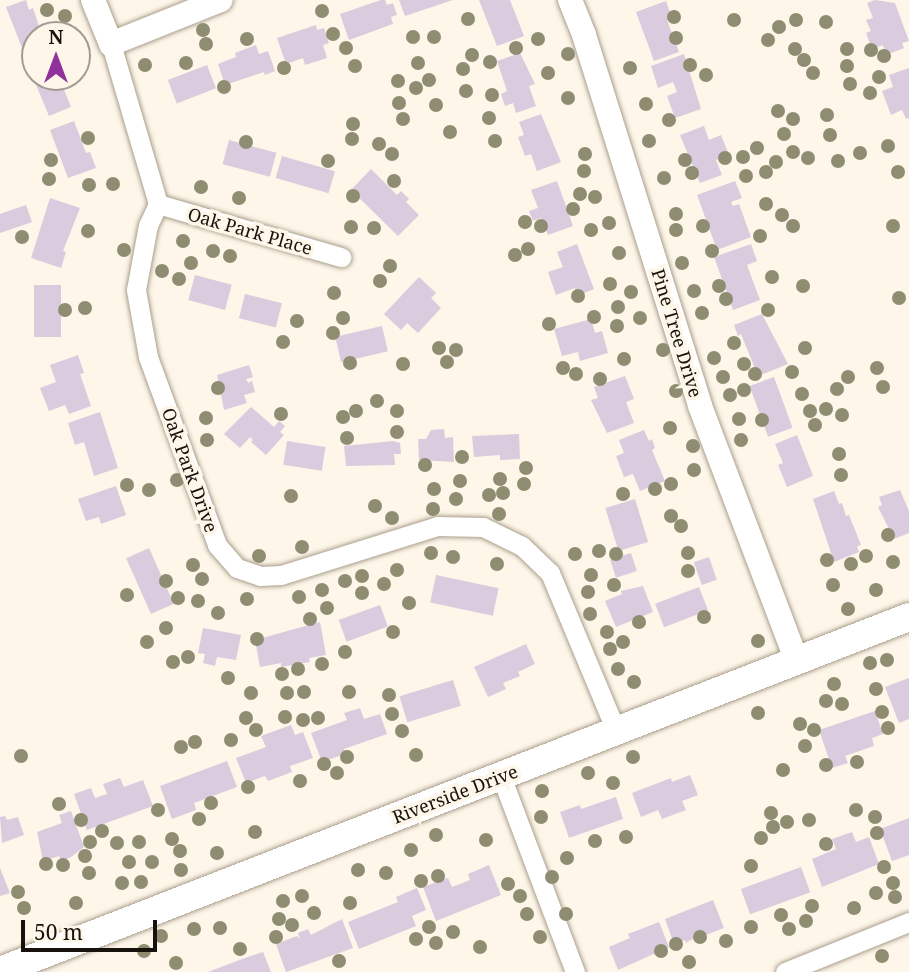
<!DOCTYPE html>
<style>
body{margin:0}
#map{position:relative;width:909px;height:972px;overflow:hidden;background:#fdf6e9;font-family:"Noto Serif",serif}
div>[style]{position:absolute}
.building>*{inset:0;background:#dbcbde;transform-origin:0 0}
.roads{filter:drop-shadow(0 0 2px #aa9e8b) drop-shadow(0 0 2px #aa9e8b)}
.minor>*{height:19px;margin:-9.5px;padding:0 9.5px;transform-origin:9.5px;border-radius:9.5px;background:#fff}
.tertiary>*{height:24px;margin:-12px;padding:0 12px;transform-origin:12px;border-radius:12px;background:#fff}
.secondary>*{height:28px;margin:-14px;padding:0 14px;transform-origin:14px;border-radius:14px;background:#fff}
.trees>*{width:14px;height:14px;margin:-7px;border-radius:50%;background:#8e8d72}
span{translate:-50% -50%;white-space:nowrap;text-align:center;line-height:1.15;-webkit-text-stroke:7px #fdf6e9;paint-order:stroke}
.street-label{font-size:18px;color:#17130c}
.north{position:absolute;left:21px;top:21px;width:70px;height:70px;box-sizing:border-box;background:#fdf6e9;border:2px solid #a19b91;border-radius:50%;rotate:0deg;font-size:19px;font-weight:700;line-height:28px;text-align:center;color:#17130c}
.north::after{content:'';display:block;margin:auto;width:24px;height:32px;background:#90329c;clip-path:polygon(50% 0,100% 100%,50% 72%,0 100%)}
.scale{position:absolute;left:21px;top:920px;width:136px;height:32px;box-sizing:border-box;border:4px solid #17130c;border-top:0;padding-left:9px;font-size:21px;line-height:24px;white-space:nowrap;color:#17130c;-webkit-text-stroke:5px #fdf6e9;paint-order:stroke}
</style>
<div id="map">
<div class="building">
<i style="clip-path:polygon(26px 0,29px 10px,33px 8px,42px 35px,35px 35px,35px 54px,26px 58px,6px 7px)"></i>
<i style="clip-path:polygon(381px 0,385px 0,387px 5px,393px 3px,397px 15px,391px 17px,393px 24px,349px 40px,340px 14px)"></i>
<i style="clip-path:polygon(399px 0,453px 0,405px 16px)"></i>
<i style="clip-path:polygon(479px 0,510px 0,524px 36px,497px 46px)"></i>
<i style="clip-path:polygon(875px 0,895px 3px,909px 41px,902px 43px,904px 48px,886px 55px,883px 45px,872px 49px,866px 33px,871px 31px,866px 20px,873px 18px,867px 3px)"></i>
<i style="clip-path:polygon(666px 1px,672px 18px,667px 20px,679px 52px,654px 61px,636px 12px)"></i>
<i style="clip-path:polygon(316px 25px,317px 30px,324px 28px,329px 43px,323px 45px,327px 58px,305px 65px,303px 58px,286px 64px,277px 38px)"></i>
<i style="clip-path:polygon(256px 45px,259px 54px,268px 51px,275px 71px,265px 75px,264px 72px,225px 85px,218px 64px,236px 57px,235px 53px)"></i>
<i style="clip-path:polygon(520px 53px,535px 84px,529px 86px,536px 106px,516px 113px,513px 103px,505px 106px,501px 94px,507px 91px,497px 61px)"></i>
<i style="clip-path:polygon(684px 54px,701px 109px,675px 118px,667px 96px,677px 92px,673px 82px,658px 88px,651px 66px)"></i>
<i style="clip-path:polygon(35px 65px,35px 77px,59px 77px,71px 107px,49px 116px,29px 68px)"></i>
<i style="left:207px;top:65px;width:25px;height:42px;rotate:69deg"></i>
<i style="clip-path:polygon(909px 68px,909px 118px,906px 119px,902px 110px,891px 115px,882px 91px,893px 87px,889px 75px)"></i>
<i style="clip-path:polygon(541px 114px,561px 162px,537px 171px,531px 154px,525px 156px,518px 137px,524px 135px,519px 122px)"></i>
<i style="clip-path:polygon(74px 121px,86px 153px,90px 152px,96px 168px,68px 178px,50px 130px)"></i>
<i style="clip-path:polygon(704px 126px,709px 140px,721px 135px,729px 155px,716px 160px,722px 175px,700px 183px,680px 135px)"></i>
<i style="left:229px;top:140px;width:49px;height:25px;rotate:15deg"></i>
<i style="left:282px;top:156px;width:55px;height:23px;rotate:16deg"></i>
<i style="clip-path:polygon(371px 169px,397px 195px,401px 191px,409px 199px,406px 202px,419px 215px,398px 236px,351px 190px)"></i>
<i style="clip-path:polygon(557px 181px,573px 226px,548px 235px,541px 218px,533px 221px,529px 211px,538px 208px,531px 190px)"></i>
<i style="clip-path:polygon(735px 181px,742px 198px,731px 202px,733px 206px,739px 204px,751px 237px,717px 250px,697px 195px)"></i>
<i style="clip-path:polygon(50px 198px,80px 208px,63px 251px,66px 252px,61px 268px,31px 258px)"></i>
<i style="clip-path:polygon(26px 205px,32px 222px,0 233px,0 214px)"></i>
<i style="clip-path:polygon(577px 244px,594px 289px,577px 296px,575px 288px,556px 295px,548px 272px,563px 267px,557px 252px)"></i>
<i style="clip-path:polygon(751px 244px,757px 261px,747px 265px,760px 300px,733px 310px,714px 257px)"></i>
<i style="left:195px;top:275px;width:38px;height:26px;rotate:15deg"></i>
<i style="clip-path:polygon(419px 277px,436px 293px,431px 298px,441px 308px,418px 333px,407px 323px,401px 330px,384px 314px)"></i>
<i style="left:34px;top:285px;width:27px;height:52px"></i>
<i style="left:245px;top:294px;width:38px;height:25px;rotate:14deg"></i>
<i style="clip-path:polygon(762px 314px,788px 364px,758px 376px,741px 334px,738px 336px,734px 325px)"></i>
<i style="clip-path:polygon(591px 319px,595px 333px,602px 331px,608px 353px,580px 361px,578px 352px,562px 356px,554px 329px)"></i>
<i style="left:382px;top:326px;width:26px;height:48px;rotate:77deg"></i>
<i style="clip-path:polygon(78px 355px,84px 373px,80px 374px,91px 406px,69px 414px,65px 405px,49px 411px,40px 388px,56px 382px,50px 365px)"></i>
<i style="clip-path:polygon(249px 365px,253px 377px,246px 379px,248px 383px,252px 381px,255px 392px,244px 395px,247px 403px,224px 410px,217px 375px)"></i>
<i style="clip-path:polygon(625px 376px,634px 399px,626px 402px,634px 423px,607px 433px,591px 400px,598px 398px,594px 387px)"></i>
<i style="left:774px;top:377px;width:54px;height:26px;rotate:70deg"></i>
<i style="clip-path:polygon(251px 407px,274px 427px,279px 421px,285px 426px,280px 432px,284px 435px,266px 455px,251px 442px,253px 440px,250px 437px,240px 448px,224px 434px)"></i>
<i style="clip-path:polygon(100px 412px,118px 468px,94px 476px,84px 442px,75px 445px,68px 423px)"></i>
<i style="clip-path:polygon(444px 429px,445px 438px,453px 437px,454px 462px,419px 460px,418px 439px,426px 439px,431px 430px)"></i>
<i style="clip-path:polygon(644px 430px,649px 441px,652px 439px,655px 448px,652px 450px,665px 481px,640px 491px,633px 474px,624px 477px,616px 456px,624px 453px,619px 440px)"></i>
<i style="clip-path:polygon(519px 434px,520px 459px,500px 460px,500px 455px,474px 457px,472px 436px)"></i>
<i style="clip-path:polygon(797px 435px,813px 476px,787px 487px,778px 465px,783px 463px,775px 444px)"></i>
<i style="left:287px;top:441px;width:39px;height:24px;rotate:9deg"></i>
<i style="clip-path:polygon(393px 441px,400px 443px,401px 454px,394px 454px,395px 465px,346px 466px,344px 446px)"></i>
<i style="clip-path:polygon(116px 486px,126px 515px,101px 524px,99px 517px,86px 521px,78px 499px)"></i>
<i style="clip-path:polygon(900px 490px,909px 511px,909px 533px,894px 539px,878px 507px,882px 505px,879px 497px)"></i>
<i style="clip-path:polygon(834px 491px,839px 504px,842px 503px,846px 516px,849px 515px,861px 545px,857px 546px,859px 552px,834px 562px,813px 499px)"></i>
<i style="left:635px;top:499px;width:45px;height:31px;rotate:73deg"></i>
<i style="left:149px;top:548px;width:61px;height:25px;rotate:66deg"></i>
<i style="left:631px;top:553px;width:19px;height:22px;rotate:72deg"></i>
<i style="left:709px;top:557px;width:24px;height:16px;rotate:71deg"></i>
<i style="left:436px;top:575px;width:64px;height:28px;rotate:12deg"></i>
<i style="clip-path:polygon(643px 586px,653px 612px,616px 627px,605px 601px,622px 594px,621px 591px)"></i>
<i style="left:699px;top:587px;width:25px;height:47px;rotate:69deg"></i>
<i style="left:380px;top:605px;width:23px;height:44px;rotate:70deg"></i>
<i style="clip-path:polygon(320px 622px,326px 655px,309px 658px,310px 662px,281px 667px,281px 663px,260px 667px,255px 640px)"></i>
<i style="clip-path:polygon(203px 628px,241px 635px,236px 660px,217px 657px,215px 666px,203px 663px,205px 654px,198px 653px)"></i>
<i style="clip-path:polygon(526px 644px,535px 664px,518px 672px,520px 676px,503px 683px,506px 689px,488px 697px,474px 667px)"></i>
<i style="clip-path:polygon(909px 678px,909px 719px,899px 723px,885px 687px)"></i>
<i style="left:453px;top:680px;width:27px;height:56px;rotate:73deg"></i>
<i style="clip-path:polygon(360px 708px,364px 719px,380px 714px,387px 734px,344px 749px,345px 754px,322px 762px,311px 733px,347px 720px,344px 713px)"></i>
<i style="clip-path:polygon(875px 711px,883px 734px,872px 738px,874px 746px,845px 756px,848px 763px,832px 768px,819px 730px)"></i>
<i style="clip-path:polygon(291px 725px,295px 735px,303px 732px,313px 758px,290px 766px,292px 772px,268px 781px,265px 776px,246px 783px,236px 758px,266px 747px,261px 736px)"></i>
<i style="clip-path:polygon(227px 761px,237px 787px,194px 803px,196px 810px,172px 819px,160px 786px)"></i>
<i style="clip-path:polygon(690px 775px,698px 795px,682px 801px,686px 810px,662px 819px,658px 810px,641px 817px,632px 793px,671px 778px,672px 782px)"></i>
<i style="clip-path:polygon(120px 778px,124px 787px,143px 780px,153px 806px,87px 830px,74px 794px,91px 788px,95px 798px,107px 794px,103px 784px)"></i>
<i style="clip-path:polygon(616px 797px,623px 819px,569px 838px,560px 812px,580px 805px,581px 809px)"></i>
<i style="clip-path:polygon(71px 811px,84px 847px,71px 857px,61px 861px,59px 856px,43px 861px,37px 832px,62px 823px,59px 815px)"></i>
<i style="clip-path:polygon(5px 816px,7px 820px,18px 817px,24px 835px,2px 843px,0 817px)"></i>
<i style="clip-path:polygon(909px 818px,909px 855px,892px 861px,880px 829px)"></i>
<i style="clip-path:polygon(852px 832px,856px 842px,869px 837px,879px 864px,822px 887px,812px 859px,836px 849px,832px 839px)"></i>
<i style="clip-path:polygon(489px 865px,501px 895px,436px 921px,423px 887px,448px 878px,452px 887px,470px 880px,468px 874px)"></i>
<i style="left:801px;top:867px;width:27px;height:64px;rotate:70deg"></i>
<i style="clip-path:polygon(0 868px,10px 893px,0 896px)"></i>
<i style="clip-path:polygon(417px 888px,426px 910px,412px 916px,416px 926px,359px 949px,348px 922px,398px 902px,396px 897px)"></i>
<i style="clip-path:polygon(713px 900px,724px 928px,703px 936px,702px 933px,686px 943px,685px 940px,674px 944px,665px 919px)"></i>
<i style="clip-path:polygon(342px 919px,353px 948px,286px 972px,276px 944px,297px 936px,300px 939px,298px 933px,308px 929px,311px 935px)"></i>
<i style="clip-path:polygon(659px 922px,669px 947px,618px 970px,609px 947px,630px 938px,628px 934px)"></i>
<i style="clip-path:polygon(263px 952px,271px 972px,208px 972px,245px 958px)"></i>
</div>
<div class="roads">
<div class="minor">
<i style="left:111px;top:44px;width:167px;rotate:73.6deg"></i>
<i style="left:158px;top:204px;width:23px;rotate:115deg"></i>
<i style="left:148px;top:225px;width:66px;rotate:100.5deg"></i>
<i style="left:136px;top:290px;width:68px;rotate:79.8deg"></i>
<i style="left:148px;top:357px;width:200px;rotate:69.8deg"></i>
<i style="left:217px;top:545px;width:30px;rotate:49deg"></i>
<i style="left:237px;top:568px;width:24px;rotate:19deg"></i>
<i style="left:260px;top:576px;width:21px;rotate:-3deg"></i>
<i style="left:281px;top:575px;width:164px;rotate:-17.4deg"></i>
<i style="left:437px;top:526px;width:46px;rotate:1.2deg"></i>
<i style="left:483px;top:527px;width:43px;rotate:26deg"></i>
<i style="left:522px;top:546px;width:39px;rotate:44deg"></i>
<i style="left:550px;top:573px;width:171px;rotate:67.3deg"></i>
<i style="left:158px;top:204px;width:191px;rotate:16.2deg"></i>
<i style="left:501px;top:776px;width:210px;rotate:69.3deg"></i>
<i style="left:785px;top:972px;width:134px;rotate:-22deg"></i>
</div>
<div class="tertiary">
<i style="left:93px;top:0;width:48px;rotate:67.8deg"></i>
<i style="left:111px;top:44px;width:118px;rotate:-21.8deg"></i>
<i style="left:570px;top:0;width:38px;rotate:68deg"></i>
<i style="left:584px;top:35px;width:389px;rotate:72.6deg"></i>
<i style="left:700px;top:406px;width:273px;rotate:69.2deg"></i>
</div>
<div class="secondary">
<i style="left:0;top:971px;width:975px;rotate:-21.28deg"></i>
</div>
</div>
<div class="trees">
<i style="left:47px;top:10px"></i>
<i style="left:322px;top:11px"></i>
<i style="left:65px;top:16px"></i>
<i style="left:674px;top:17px"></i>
<i style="left:468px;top:19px"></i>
<i style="left:734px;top:20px"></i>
<i style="left:796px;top:20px"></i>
<i style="left:826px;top:22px"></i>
<i style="left:779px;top:27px"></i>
<i style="left:203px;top:30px"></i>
<i style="left:333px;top:34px"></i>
<i style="left:413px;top:37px"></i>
<i style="left:434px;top:37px"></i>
<i style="left:676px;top:38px"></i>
<i style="left:247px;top:39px"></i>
<i style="left:538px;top:39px"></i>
<i style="left:768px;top:40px"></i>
<i style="left:206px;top:44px"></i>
<i style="left:346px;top:48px"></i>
<i style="left:516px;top:48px"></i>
<i style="left:795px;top:49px"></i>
<i style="left:847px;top:49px"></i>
<i style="left:871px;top:50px"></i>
<i style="left:568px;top:54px"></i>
<i style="left:472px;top:55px"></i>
<i style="left:884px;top:56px"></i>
<i style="left:804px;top:60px"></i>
<i style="left:490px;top:62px"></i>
<i style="left:186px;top:63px"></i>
<i style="left:418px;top:63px"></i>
<i style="left:145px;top:65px"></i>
<i style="left:690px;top:65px"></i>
<i style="left:355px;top:66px"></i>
<i style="left:847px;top:66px"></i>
<i style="left:284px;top:68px"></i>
<i style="left:630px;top:68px"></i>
<i style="left:463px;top:69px"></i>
<i style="left:548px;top:73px"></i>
<i style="left:813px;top:73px"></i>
<i style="left:706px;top:75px"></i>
<i style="left:879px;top:77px"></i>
<i style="left:429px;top:80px"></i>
<i style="left:398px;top:81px"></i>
<i style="left:850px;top:84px"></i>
<i style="left:224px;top:87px"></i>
<i style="left:416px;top:88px"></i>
<i style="left:466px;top:91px"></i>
<i style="left:870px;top:93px"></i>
<i style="left:492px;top:95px"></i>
<i style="left:568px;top:98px"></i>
<i style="left:399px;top:103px"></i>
<i style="left:646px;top:104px"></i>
<i style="left:436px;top:105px"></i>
<i style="left:778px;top:111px"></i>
<i style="left:827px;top:115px"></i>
<i style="left:489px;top:118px"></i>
<i style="left:403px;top:119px"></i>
<i style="left:793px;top:119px"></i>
<i style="left:669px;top:120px"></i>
<i style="left:353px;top:124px"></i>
<i style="left:450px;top:132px"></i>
<i style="left:784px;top:134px"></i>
<i style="left:830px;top:135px"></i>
<i style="left:88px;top:138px"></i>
<i style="left:352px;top:139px"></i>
<i style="left:495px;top:141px"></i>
<i style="left:649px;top:141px"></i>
<i style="left:246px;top:142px"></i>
<i style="left:379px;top:144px"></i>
<i style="left:888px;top:146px"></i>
<i style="left:757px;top:148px"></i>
<i style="left:793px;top:152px"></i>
<i style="left:860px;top:153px"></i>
<i style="left:392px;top:154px"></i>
<i style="left:585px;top:154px"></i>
<i style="left:743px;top:157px"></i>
<i style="left:725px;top:158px"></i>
<i style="left:808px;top:158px"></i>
<i style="left:51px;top:160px"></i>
<i style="left:685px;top:160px"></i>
<i style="left:328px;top:161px"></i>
<i style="left:838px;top:161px"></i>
<i style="left:776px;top:162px"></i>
<i style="left:584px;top:171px"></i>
<i style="left:766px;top:172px"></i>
<i style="left:898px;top:172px"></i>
<i style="left:692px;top:173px"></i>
<i style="left:746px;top:176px"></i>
<i style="left:664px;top:178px"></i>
<i style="left:49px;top:179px"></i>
<i style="left:394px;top:181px"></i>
<i style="left:113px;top:184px"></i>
<i style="left:89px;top:185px"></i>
<i style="left:201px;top:187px"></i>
<i style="left:580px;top:194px"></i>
<i style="left:353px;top:196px"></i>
<i style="left:595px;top:197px"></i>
<i style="left:239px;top:198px"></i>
<i style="left:766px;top:204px"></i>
<i style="left:573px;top:209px"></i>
<i style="left:676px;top:214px"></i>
<i style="left:782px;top:215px"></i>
<i style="left:525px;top:222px"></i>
<i style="left:609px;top:223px"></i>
<i style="left:541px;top:226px"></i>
<i style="left:703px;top:226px"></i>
<i style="left:793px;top:226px"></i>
<i style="left:893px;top:226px"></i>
<i style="left:351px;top:227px"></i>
<i style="left:374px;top:228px"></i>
<i style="left:591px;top:230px"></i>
<i style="left:676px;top:230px"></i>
<i style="left:88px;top:231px"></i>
<i style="left:760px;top:236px"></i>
<i style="left:22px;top:237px"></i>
<i style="left:183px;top:241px"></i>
<i style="left:528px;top:249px"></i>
<i style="left:124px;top:250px"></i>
<i style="left:213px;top:251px"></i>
<i style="left:712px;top:251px"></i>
<i style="left:619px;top:253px"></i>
<i style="left:515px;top:255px"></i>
<i style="left:230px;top:256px"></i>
<i style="left:191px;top:263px"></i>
<i style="left:682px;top:263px"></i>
<i style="left:390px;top:266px"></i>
<i style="left:162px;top:271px"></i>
<i style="left:772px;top:277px"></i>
<i style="left:179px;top:279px"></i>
<i style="left:380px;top:281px"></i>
<i style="left:610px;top:284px"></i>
<i style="left:719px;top:286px"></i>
<i style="left:803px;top:286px"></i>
<i style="left:694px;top:291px"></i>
<i style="left:631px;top:292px"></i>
<i style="left:334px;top:293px"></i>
<i style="left:578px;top:296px"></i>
<i style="left:899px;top:298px"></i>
<i style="left:726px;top:299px"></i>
<i style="left:618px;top:307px"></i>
<i style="left:85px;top:308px"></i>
<i style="left:65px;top:310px"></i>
<i style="left:768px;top:310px"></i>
<i style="left:702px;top:313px"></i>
<i style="left:594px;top:317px"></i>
<i style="left:343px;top:318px"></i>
<i style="left:640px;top:318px"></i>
<i style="left:297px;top:321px"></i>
<i style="left:549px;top:324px"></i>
<i style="left:617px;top:326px"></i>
<i style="left:333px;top:333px"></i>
<i style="left:283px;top:342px"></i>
<i style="left:734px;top:343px"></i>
<i style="left:439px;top:348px"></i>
<i style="left:805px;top:348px"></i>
<i style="left:456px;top:350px"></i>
<i style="left:663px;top:350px"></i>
<i style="left:714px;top:358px"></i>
<i style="left:624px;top:359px"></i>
<i style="left:447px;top:362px"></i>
<i style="left:350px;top:363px"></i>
<i style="left:403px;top:364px"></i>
<i style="left:744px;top:364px"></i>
<i style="left:563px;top:368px"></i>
<i style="left:877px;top:368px"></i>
<i style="left:792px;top:372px"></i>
<i style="left:576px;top:374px"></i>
<i style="left:755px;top:374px"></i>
<i style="left:723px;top:377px"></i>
<i style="left:848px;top:377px"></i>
<i style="left:600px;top:379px"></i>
<i style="left:883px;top:387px"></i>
<i style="left:218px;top:388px"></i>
<i style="left:837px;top:389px"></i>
<i style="left:744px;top:390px"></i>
<i style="left:676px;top:391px"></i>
<i style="left:802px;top:394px"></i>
<i style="left:730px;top:395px"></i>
<i style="left:377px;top:401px"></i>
<i style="left:826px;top:409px"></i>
<i style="left:356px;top:411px"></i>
<i style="left:397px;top:411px"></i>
<i style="left:810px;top:411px"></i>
<i style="left:281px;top:414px"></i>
<i style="left:842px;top:415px"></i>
<i style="left:343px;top:417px"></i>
<i style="left:206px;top:418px"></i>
<i style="left:739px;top:419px"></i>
<i style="left:762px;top:420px"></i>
<i style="left:815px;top:425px"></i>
<i style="left:670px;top:428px"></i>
<i style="left:397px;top:432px"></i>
<i style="left:347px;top:438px"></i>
<i style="left:207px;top:440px"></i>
<i style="left:741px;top:440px"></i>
<i style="left:693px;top:446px"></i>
<i style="left:839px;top:454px"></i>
<i style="left:462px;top:457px"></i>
<i style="left:425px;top:465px"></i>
<i style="left:526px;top:468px"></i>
<i style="left:694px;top:470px"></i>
<i style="left:841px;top:475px"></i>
<i style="left:500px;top:479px"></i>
<i style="left:177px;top:480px"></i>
<i style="left:460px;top:481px"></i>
<i style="left:524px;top:484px"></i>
<i style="left:671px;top:484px"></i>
<i style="left:127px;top:485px"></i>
<i style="left:434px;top:489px"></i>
<i style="left:655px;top:489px"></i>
<i style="left:149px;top:490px"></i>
<i style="left:503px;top:493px"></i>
<i style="left:623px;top:494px"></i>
<i style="left:489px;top:495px"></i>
<i style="left:291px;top:496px"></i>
<i style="left:456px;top:499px"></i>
<i style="left:375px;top:506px"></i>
<i style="left:433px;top:509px"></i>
<i style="left:499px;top:514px"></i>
<i style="left:671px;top:516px"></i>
<i style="left:392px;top:518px"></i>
<i style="left:681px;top:526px"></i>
<i style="left:888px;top:535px"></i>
<i style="left:302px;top:547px"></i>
<i style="left:599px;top:551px"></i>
<i style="left:431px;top:553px"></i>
<i style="left:688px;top:553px"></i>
<i style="left:575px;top:554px"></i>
<i style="left:616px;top:554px"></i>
<i style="left:259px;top:556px"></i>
<i style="left:866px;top:556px"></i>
<i style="left:453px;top:557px"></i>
<i style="left:827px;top:560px"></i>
<i style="left:893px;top:562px"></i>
<i style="left:497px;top:564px"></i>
<i style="left:851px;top:564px"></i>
<i style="left:193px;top:565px"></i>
<i style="left:397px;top:570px"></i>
<i style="left:688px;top:571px"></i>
<i style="left:591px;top:575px"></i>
<i style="left:362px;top:576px"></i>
<i style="left:202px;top:579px"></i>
<i style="left:166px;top:581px"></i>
<i style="left:345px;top:581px"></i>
<i style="left:384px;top:584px"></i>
<i style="left:614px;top:585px"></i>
<i style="left:833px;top:585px"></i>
<i style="left:322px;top:590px"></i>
<i style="left:876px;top:590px"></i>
<i style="left:588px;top:592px"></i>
<i style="left:362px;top:593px"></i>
<i style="left:127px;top:595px"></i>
<i style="left:299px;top:597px"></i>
<i style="left:178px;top:598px"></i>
<i style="left:247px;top:599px"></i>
<i style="left:198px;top:601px"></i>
<i style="left:409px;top:603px"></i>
<i style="left:327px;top:608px"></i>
<i style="left:848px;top:609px"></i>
<i style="left:218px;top:613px"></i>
<i style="left:590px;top:614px"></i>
<i style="left:704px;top:617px"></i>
<i style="left:310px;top:619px"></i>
<i style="left:639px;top:622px"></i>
<i style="left:166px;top:628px"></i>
<i style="left:393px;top:632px"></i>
<i style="left:607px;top:632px"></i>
<i style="left:257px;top:639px"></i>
<i style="left:758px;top:641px"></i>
<i style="left:147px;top:642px"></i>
<i style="left:623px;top:642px"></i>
<i style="left:610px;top:649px"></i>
<i style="left:345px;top:652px"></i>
<i style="left:188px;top:657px"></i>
<i style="left:887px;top:660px"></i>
<i style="left:173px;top:662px"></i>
<i style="left:870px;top:663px"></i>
<i style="left:322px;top:664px"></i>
<i style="left:298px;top:669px"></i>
<i style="left:618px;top:669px"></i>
<i style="left:282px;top:674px"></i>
<i style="left:228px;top:678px"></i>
<i style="left:634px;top:682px"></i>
<i style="left:834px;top:684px"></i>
<i style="left:876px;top:689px"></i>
<i style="left:304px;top:692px"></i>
<i style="left:349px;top:692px"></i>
<i style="left:251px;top:693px"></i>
<i style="left:287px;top:693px"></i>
<i style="left:389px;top:695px"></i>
<i style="left:826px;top:701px"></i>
<i style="left:842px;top:704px"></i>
<i style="left:882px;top:712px"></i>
<i style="left:758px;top:713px"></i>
<i style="left:392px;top:714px"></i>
<i style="left:285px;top:717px"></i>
<i style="left:246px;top:718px"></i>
<i style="left:318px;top:718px"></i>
<i style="left:303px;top:720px"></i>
<i style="left:800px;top:724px"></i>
<i style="left:888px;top:728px"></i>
<i style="left:256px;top:730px"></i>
<i style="left:814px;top:730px"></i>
<i style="left:402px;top:731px"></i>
<i style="left:231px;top:740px"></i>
<i style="left:195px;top:742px"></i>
<i style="left:805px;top:746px"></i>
<i style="left:181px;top:747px"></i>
<i style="left:416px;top:755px"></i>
<i style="left:21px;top:756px"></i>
<i style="left:347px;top:757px"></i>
<i style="left:633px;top:757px"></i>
<i style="left:857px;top:762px"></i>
<i style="left:324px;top:764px"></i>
<i style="left:826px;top:765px"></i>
<i style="left:783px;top:770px"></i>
<i style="left:337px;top:773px"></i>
<i style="left:588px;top:773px"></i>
<i style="left:300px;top:781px"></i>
<i style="left:613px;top:783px"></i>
<i style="left:248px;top:787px"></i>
<i style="left:542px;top:791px"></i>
<i style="left:211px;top:803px"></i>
<i style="left:59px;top:804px"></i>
<i style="left:158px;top:810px"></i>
<i style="left:856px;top:810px"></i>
<i style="left:771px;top:813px"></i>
<i style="left:541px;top:817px"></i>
<i style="left:875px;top:817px"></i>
<i style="left:199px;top:819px"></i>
<i style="left:81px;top:820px"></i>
<i style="left:809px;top:820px"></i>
<i style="left:787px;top:822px"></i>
<i style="left:773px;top:827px"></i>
<i style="left:102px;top:831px"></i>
<i style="left:255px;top:832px"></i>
<i style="left:877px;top:833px"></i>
<i style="left:436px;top:835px"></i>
<i style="left:626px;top:837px"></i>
<i style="left:761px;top:838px"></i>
<i style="left:172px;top:839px"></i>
<i style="left:486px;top:840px"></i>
<i style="left:595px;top:841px"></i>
<i style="left:90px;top:842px"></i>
<i style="left:139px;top:842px"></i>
<i style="left:117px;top:843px"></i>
<i style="left:826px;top:844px"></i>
<i style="left:411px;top:850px"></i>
<i style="left:180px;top:851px"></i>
<i style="left:217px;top:853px"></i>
<i style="left:85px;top:856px"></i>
<i style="left:567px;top:858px"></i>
<i style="left:129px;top:862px"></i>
<i style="left:152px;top:862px"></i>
<i style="left:46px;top:864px"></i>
<i style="left:63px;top:865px"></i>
<i style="left:751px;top:866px"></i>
<i style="left:884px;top:867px"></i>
<i style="left:181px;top:870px"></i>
<i style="left:358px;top:870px"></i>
<i style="left:89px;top:873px"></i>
<i style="left:386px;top:873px"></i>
<i style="left:438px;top:876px"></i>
<i style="left:552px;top:877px"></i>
<i style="left:421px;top:881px"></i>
<i style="left:141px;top:882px"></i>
<i style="left:122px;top:883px"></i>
<i style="left:893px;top:883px"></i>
<i style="left:508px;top:884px"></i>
<i style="left:18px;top:892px"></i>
<i style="left:876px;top:893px"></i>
<i style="left:302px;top:896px"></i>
<i style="left:520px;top:896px"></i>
<i style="left:895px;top:897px"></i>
<i style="left:283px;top:901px"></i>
<i style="left:76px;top:903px"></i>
<i style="left:350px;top:903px"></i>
<i style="left:812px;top:906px"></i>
<i style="left:24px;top:908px"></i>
<i style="left:854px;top:908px"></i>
<i style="left:314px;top:913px"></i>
<i style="left:527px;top:914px"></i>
<i style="left:566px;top:914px"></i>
<i style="left:781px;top:915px"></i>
<i style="left:279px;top:919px"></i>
<i style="left:806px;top:921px"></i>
<i style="left:292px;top:925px"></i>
<i style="left:429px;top:927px"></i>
<i style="left:751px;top:927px"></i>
<i style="left:220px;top:928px"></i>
<i style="left:194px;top:929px"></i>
<i style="left:789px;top:929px"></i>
<i style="left:453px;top:932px"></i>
<i style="left:161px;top:936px"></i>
<i style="left:276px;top:937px"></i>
<i style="left:540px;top:937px"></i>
<i style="left:700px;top:937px"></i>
<i style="left:416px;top:939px"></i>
<i style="left:726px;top:941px"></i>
<i style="left:436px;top:943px"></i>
<i style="left:676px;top:944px"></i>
<i style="left:480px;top:947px"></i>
<i style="left:240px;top:949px"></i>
<i style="left:144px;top:951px"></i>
<i style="left:661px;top:951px"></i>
<i style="left:882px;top:956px"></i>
<i style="left:339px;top:961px"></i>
<i style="left:689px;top:962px"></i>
<i style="left:176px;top:963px"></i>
</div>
<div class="street-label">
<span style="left:250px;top:231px;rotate:16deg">Oak Park Place</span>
<span style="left:677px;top:333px;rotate:73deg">Pine Tree Drive</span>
<span style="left:190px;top:470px;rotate:70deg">Oak Park Drive</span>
<span style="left:455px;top:794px;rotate:-21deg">Riverside Drive</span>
</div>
<div class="north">N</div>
<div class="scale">50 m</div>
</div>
